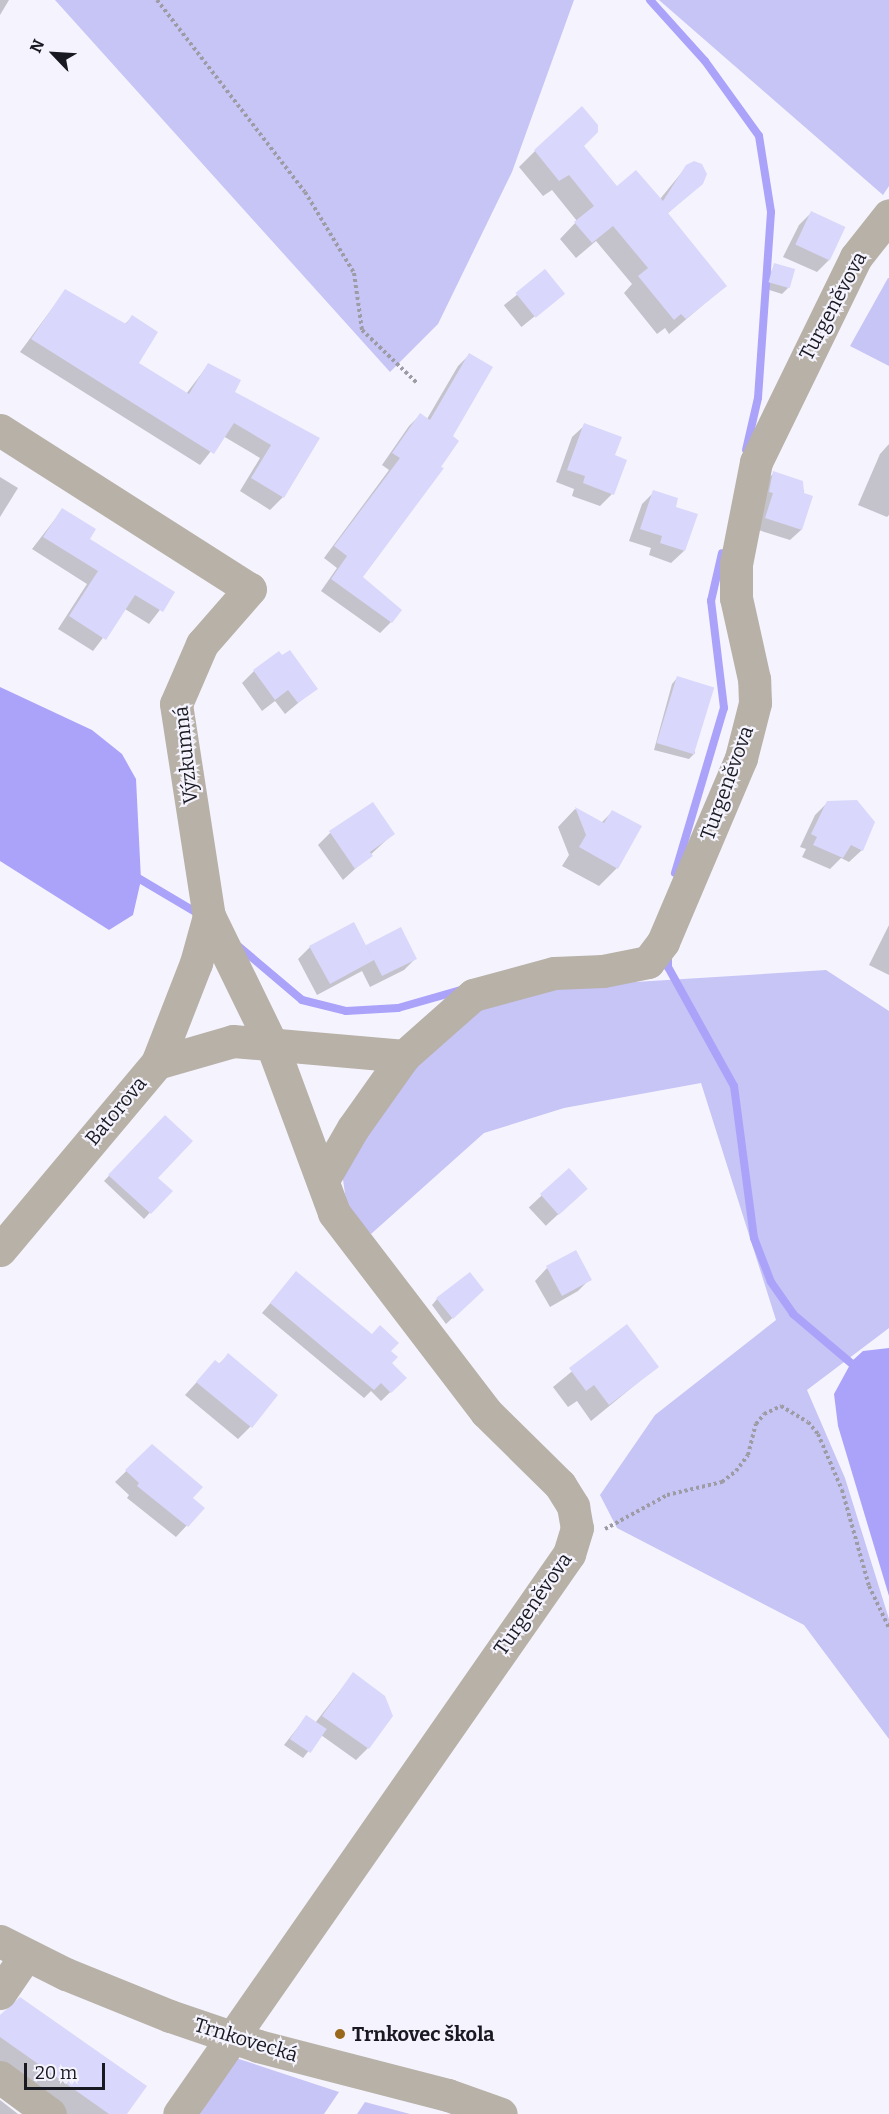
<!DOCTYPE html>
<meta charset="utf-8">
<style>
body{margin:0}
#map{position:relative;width:889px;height:2114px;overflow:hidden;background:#f5f4fe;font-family:Bitter,serif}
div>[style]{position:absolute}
.green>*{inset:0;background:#c7c4f6}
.water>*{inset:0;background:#aba3f9}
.shadow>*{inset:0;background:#0003;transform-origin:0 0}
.stream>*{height:8px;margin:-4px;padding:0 4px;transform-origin:4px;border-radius:4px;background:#aba3f9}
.building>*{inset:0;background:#d9d7fb;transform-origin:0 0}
.path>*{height:4px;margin-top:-2px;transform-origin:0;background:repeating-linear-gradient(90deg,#9d9ca5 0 3px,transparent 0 6px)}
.minor>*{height:33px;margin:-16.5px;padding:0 16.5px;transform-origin:16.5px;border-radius:16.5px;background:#b8b1a8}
.dots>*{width:16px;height:16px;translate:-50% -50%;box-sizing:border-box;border:3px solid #f5f4fe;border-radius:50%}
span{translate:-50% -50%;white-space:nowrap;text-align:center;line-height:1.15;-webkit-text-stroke:4.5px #f5f4fe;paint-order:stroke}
.street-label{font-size:20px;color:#191921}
.poi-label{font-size:20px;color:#191921;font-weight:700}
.left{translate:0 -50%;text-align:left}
.north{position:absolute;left:24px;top:24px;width:60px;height:60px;-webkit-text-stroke:4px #f5f4fe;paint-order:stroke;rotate:295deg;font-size:16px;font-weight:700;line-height:24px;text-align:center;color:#191921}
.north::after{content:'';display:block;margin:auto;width:21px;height:27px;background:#191921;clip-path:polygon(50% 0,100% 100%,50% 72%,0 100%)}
.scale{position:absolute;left:24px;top:2063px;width:81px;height:27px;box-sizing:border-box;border:3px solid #191921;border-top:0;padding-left:8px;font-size:18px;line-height:21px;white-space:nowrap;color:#191921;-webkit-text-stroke:4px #f5f4fe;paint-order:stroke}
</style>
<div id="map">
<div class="green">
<i style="clip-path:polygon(55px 0,574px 0,512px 172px,438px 324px,390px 372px)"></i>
<i style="clip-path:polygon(659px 0,889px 0,889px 186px,883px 195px)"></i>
<i style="clip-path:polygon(888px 278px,889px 278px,889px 366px,850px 346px)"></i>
<i style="clip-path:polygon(826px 970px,889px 1011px,889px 1328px,807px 1390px,845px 1478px,889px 1619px,889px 1739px,804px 1625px,617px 1528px,600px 1495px,655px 1415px,776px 1320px,701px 1083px,564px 1108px,484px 1133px,371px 1234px,347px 1208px,341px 1165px,412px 1060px,483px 1002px,538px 988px)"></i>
<i style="clip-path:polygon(236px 2058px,339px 2092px,324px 2114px,200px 2114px)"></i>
<i style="clip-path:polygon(365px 2102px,410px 2114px,357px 2114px)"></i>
</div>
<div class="water">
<i style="clip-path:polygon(0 687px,92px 730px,122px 754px,136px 779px,141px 880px,133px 915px,109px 930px,0 861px)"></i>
<i style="clip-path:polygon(889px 1348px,889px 1596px,838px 1426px,834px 1394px,852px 1361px,863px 1351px)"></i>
</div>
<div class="shadow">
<i style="clip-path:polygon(0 0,9px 0,0 15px)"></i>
<i style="clip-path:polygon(582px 147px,617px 188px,660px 199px,687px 166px,702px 183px,667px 214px,725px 286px,669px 334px,665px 328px,657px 334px,624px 293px,632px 284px,596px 241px,576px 258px,560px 239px,577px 221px,552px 190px,543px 196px,519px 167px,535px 151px)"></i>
<i style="clip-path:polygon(811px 213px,829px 260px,817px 272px,783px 257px,799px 225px)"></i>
<i style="clip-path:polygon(775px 264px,788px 288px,782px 294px,763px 288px)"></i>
<i style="left:545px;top:272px;width:28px;height:53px;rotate:51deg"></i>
<i style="clip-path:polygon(65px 291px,124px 325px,132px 317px,137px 363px,186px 394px,208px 365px,233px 393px,318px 439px,283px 497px,270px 510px,240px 491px,260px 458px,223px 436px,200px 465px,20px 352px)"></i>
<i style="clip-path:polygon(470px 354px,361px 577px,391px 622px,380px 633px,321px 591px,337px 568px,324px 558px,389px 470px,382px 465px,409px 426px,420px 415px,427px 419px,458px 366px)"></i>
<i style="clip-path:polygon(585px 425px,613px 456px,612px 494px,600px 506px,572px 496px,574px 489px,556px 482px,572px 437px)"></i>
<i style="clip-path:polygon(889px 444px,889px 515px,887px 517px,858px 505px,880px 454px)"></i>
<i style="clip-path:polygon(774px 473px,804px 490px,801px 530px,790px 540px,755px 529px,763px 483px)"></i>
<i style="clip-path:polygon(0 477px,18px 488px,0 517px)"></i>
<i style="clip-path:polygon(654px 492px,674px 508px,684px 551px,671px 563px,649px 555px,651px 548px,629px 541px,642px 504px)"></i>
<i style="clip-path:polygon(62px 510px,88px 539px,173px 593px,149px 624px,125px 609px,93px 651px,58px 629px,87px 584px,32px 549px)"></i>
<i style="clip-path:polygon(254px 671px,316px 688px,285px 714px,275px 701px,262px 711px,242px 683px)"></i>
<i style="clip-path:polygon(677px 678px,695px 753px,689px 759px,654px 750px,672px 684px)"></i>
<i style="clip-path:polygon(857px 801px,873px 822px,862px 850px,849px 862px,841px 858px,830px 869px,802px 857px,806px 849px,800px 847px,815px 815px,827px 803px)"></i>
<i style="clip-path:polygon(575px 809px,601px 823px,612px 812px,617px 868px,599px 886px,562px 866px,569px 855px,558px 827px)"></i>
<i style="clip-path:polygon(330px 833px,393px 834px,343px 880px,318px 845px)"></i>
<i style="clip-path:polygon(889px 925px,889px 975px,869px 965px)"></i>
<i style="clip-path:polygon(367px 946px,416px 958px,404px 970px,370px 987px,362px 971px,317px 995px,298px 959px,310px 947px)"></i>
<i style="clip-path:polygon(165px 1117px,156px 1178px,170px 1191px,144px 1219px,104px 1181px)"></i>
<i style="left:569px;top:1170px;width:25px;height:55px;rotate:47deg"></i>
<i style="clip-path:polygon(547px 1268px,590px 1279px,578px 1291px,550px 1307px,535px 1281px)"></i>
<i style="clip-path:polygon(296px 1273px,389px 1351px,390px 1363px,405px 1378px,381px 1401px,371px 1391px,364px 1398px,262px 1313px)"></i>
<i style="clip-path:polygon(482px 1290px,446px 1324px,432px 1305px,437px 1299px)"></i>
<i style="clip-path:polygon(627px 1326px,657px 1367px,591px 1421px,577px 1401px,568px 1407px,553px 1387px)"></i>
<i style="clip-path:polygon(228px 1355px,251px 1426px,238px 1439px,185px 1395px,215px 1362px,218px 1365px)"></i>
<i style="clip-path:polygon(152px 1446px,191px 1498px,203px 1508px,176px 1537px,127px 1498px,129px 1495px,115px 1482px)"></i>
<i style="clip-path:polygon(353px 1674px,368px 1748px,356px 1760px,321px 1735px,303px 1758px,284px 1745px,306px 1717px,315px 1723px)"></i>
<i style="clip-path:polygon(0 2016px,125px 2114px,65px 2114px,0 2068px)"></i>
<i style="clip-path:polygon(0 2100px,18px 2114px,0 2114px)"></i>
</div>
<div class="stream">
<i style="left:650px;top:0;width:82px;rotate:48deg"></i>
<i style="left:705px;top:61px;width:92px;rotate:54.2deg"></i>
<i style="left:759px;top:136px;width:77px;rotate:81deg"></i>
<i style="left:771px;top:212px;width:186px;rotate:94deg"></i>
<i style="left:758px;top:398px;width:53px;rotate:103deg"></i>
<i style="left:675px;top:873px;width:172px;rotate:-73.5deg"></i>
<i style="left:724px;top:708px;width:108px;rotate:-96.9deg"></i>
<i style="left:711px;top:601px;width:49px;rotate:-77.1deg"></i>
<i style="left:133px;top:875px;width:77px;rotate:30.6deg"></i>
<i style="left:237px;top:945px;width:85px;rotate:40.2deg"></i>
<i style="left:302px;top:1000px;width:45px;rotate:14deg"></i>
<i style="left:346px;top:1011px;width:52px;rotate:-3.3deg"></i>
<i style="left:398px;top:1008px;width:66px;rotate:-15.9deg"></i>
<i style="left:668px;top:954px;width:13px;rotate:90deg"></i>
<i style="left:668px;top:967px;width:136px;rotate:61deg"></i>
<i style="left:734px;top:1086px;width:153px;rotate:82.5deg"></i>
<i style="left:754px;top:1238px;width:47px;rotate:68.9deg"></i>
<i style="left:771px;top:1282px;width:39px;rotate:55deg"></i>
<i style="left:793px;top:1314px;width:85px;rotate:40.2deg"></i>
</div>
<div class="building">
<i style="clip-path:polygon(582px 106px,598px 125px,598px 132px,584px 146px,617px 186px,636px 170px,663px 201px,686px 165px,694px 161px,702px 164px,707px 174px,703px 184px,668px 213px,727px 286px,686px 319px,681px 314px,674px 320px,638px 276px,648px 268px,613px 226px,592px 243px,574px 222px,594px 206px,569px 175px,559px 181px,534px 150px)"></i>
<i style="left:811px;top:211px;width:38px;height:37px;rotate:25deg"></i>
<i style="left:774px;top:263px;width:22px;height:20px;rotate:16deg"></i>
<i style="left:545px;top:269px;width:32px;height:38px;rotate:51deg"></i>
<i style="clip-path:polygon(65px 289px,126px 324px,132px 315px,158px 332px,139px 363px,189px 394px,208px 363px,241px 380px,235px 392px,320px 438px,284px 498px,251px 478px,271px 445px,234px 423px,214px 454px,31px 339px)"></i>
<i style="clip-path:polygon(469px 353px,493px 367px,453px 436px,459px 441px,441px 467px,444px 468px,363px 577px,402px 610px,392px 623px,331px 579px,347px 556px,334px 546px,400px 458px,392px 453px,420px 413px,430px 420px)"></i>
<i style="clip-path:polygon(584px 423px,622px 437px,615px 455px,627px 460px,614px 495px,583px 483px,585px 476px,567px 470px)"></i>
<i style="clip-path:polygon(773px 471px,803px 481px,804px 493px,813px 496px,802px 530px,765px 518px,773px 493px,769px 492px)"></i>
<i style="clip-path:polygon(653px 490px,678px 498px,676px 507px,698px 514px,685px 551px,660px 543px,662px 536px,640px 529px)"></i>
<i style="clip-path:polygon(62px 508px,96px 529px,90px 539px,175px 592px,163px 612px,135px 595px,106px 640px,69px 616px,98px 571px,43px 537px)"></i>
<i style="clip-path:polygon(290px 650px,318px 689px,298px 703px,288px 690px,275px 700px,253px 670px,279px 651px,282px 655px)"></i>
<i style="left:677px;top:676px;width:39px;height:70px;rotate:17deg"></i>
<i style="clip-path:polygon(857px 800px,875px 822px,863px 851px,851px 845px,843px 858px,813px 845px,817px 837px,811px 834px,827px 801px)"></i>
<i style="clip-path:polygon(373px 802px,395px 834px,370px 852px,373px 856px,355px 869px,329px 831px)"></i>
<i style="clip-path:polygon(575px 807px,604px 823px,612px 810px,642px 826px,618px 869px,579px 847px,586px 835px)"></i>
<i style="clip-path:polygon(354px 922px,373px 959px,366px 945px,401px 927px,417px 959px,382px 976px,374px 960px,330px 984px,309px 946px)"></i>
<i style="clip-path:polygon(165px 1115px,193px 1141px,158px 1178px,173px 1191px,151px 1214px,108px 1175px)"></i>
<i style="left:569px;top:1168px;width:28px;height:39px;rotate:48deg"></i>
<i style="left:576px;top:1250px;width:34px;height:34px;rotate:62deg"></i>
<i style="clip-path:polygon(296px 1271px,372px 1334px,380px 1325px,399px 1343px,391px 1351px,398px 1357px,392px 1363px,407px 1378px,391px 1393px,381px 1383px,374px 1390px,270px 1303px)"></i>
<i style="clip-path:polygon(470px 1272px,484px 1290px,453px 1319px,436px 1298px)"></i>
<i style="clip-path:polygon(627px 1324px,659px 1367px,609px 1405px,594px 1385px,586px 1391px,569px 1368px)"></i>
<i style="clip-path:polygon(228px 1353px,278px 1395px,252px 1428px,196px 1382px,215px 1360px,220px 1364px)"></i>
<i style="clip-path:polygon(152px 1444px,203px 1487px,193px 1498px,205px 1508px,188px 1527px,137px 1486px,139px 1483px,125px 1470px)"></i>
<i style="clip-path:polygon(353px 1672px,385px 1696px,393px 1716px,369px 1749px,322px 1716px)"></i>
<i style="left:306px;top:1715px;width:25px;height:29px;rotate:34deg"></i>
<i style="clip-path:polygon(20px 1997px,147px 2086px,127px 2114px,109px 2114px,0 2037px,0 2015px)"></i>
</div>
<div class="path">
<i style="left:157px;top:0;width:242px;rotate:52.4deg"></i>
<i style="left:305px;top:192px;width:95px;rotate:58.8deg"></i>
<i style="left:354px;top:273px;width:58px;rotate:82deg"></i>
<i style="left:362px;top:330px;width:78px;rotate:44deg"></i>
<i style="left:605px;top:1529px;width:71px;rotate:-28.7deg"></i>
<i style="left:667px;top:1495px;width:57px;rotate:-13.3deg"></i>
<i style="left:722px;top:1482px;width:18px;rotate:-38deg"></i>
<i style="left:736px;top:1471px;width:20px;rotate:-53deg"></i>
<i style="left:748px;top:1455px;width:32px;rotate:-76deg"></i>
<i style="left:756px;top:1424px;width:13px;rotate:-51deg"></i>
<i style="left:764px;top:1414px;width:19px;rotate:-25deg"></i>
<i style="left:781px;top:1406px;width:31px;rotate:31deg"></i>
<i style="left:808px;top:1422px;width:16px;rotate:50deg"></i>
<i style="left:818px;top:1434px;width:61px;rotate:66.8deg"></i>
<i style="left:842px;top:1490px;width:100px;rotate:74.3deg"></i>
<i style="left:869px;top:1586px;width:47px;rotate:64.5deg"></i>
</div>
<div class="minor">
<i style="left:0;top:430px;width:296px;rotate:32.5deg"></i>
<i style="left:250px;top:589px;width:73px;rotate:131.1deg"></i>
<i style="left:202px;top:644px;width:65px;rotate:113.4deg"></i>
<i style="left:176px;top:704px;width:215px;rotate:81.2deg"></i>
<i style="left:209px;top:916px;width:144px;rotate:64deg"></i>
<i style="left:272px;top:1045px;width:179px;rotate:69.7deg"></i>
<i style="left:334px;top:1213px;width:250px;rotate:52.6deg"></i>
<i style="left:486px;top:1412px;width:104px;rotate:44.6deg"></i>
<i style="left:560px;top:1485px;width:25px;rotate:58deg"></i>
<i style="left:573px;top:1506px;width:22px;rotate:80deg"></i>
<i style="left:577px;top:1528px;width:27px;rotate:107deg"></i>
<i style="left:569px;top:1554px;width:682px;rotate:124.85deg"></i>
<i style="left:157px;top:1063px;width:107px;rotate:-68.7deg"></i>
<i style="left:196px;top:963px;width:49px;rotate:-74.5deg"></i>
<i style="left:324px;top:1178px;width:58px;rotate:-59.9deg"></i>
<i style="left:353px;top:1128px;width:88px;rotate:-54.7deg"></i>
<i style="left:404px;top:1056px;width:92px;rotate:-41.5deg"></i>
<i style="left:473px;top:995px;width:84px;rotate:-15.2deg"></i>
<i style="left:554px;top:973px;width:49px;rotate:-2.3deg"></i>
<i style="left:603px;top:971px;width:46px;rotate:-11.3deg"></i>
<i style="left:648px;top:962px;width:25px;rotate:-53deg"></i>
<i style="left:663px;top:942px;width:200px;rotate:-67deg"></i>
<i style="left:741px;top:758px;width:57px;rotate:-75.7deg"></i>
<i style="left:755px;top:703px;width:24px;rotate:-92deg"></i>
<i style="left:754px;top:679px;width:83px;rotate:-102.5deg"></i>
<i style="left:736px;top:598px;width:34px;rotate:-90deg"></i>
<i style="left:736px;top:564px;width:104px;rotate:-78.9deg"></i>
<i style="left:756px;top:462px;width:228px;rotate:-64deg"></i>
<i style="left:856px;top:257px;width:53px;rotate:-51.8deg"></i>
<i style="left:0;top:1250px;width:244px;rotate:-50deg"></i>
<i style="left:157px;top:1063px;width:79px;rotate:-16.1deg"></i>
<i style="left:233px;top:1041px;width:172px;rotate:5deg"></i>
<i style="left:0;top:1941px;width:74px;rotate:26.6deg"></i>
<i style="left:66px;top:1974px;width:112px;rotate:22deg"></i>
<i style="left:170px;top:2016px;width:93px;rotate:18.8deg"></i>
<i style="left:258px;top:2046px;width:196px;rotate:14.5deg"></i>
<i style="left:448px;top:2095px;width:56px;rotate:19.7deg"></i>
<i style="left:0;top:1993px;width:46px;rotate:-55.6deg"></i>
<i style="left:0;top:2077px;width:62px;rotate:36.5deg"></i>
</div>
<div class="dots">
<i style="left:340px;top:2034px;background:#9a681c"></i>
</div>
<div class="street-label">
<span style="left:833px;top:306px;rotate:-62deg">Turgeněvova</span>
<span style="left:186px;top:755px;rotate:-96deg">Výzkumná</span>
<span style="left:727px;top:783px;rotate:-70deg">Turgeněvova</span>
<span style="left:116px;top:1111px;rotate:-50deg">Batorova</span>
<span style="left:533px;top:1604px;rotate:-55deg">Turgeněvova</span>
<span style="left:246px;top:2040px;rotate:17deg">Trnkovecká</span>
</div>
<div class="poi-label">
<span class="left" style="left:352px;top:2034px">Trnkovec škola</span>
</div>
<div class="north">N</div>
<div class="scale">20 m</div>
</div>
